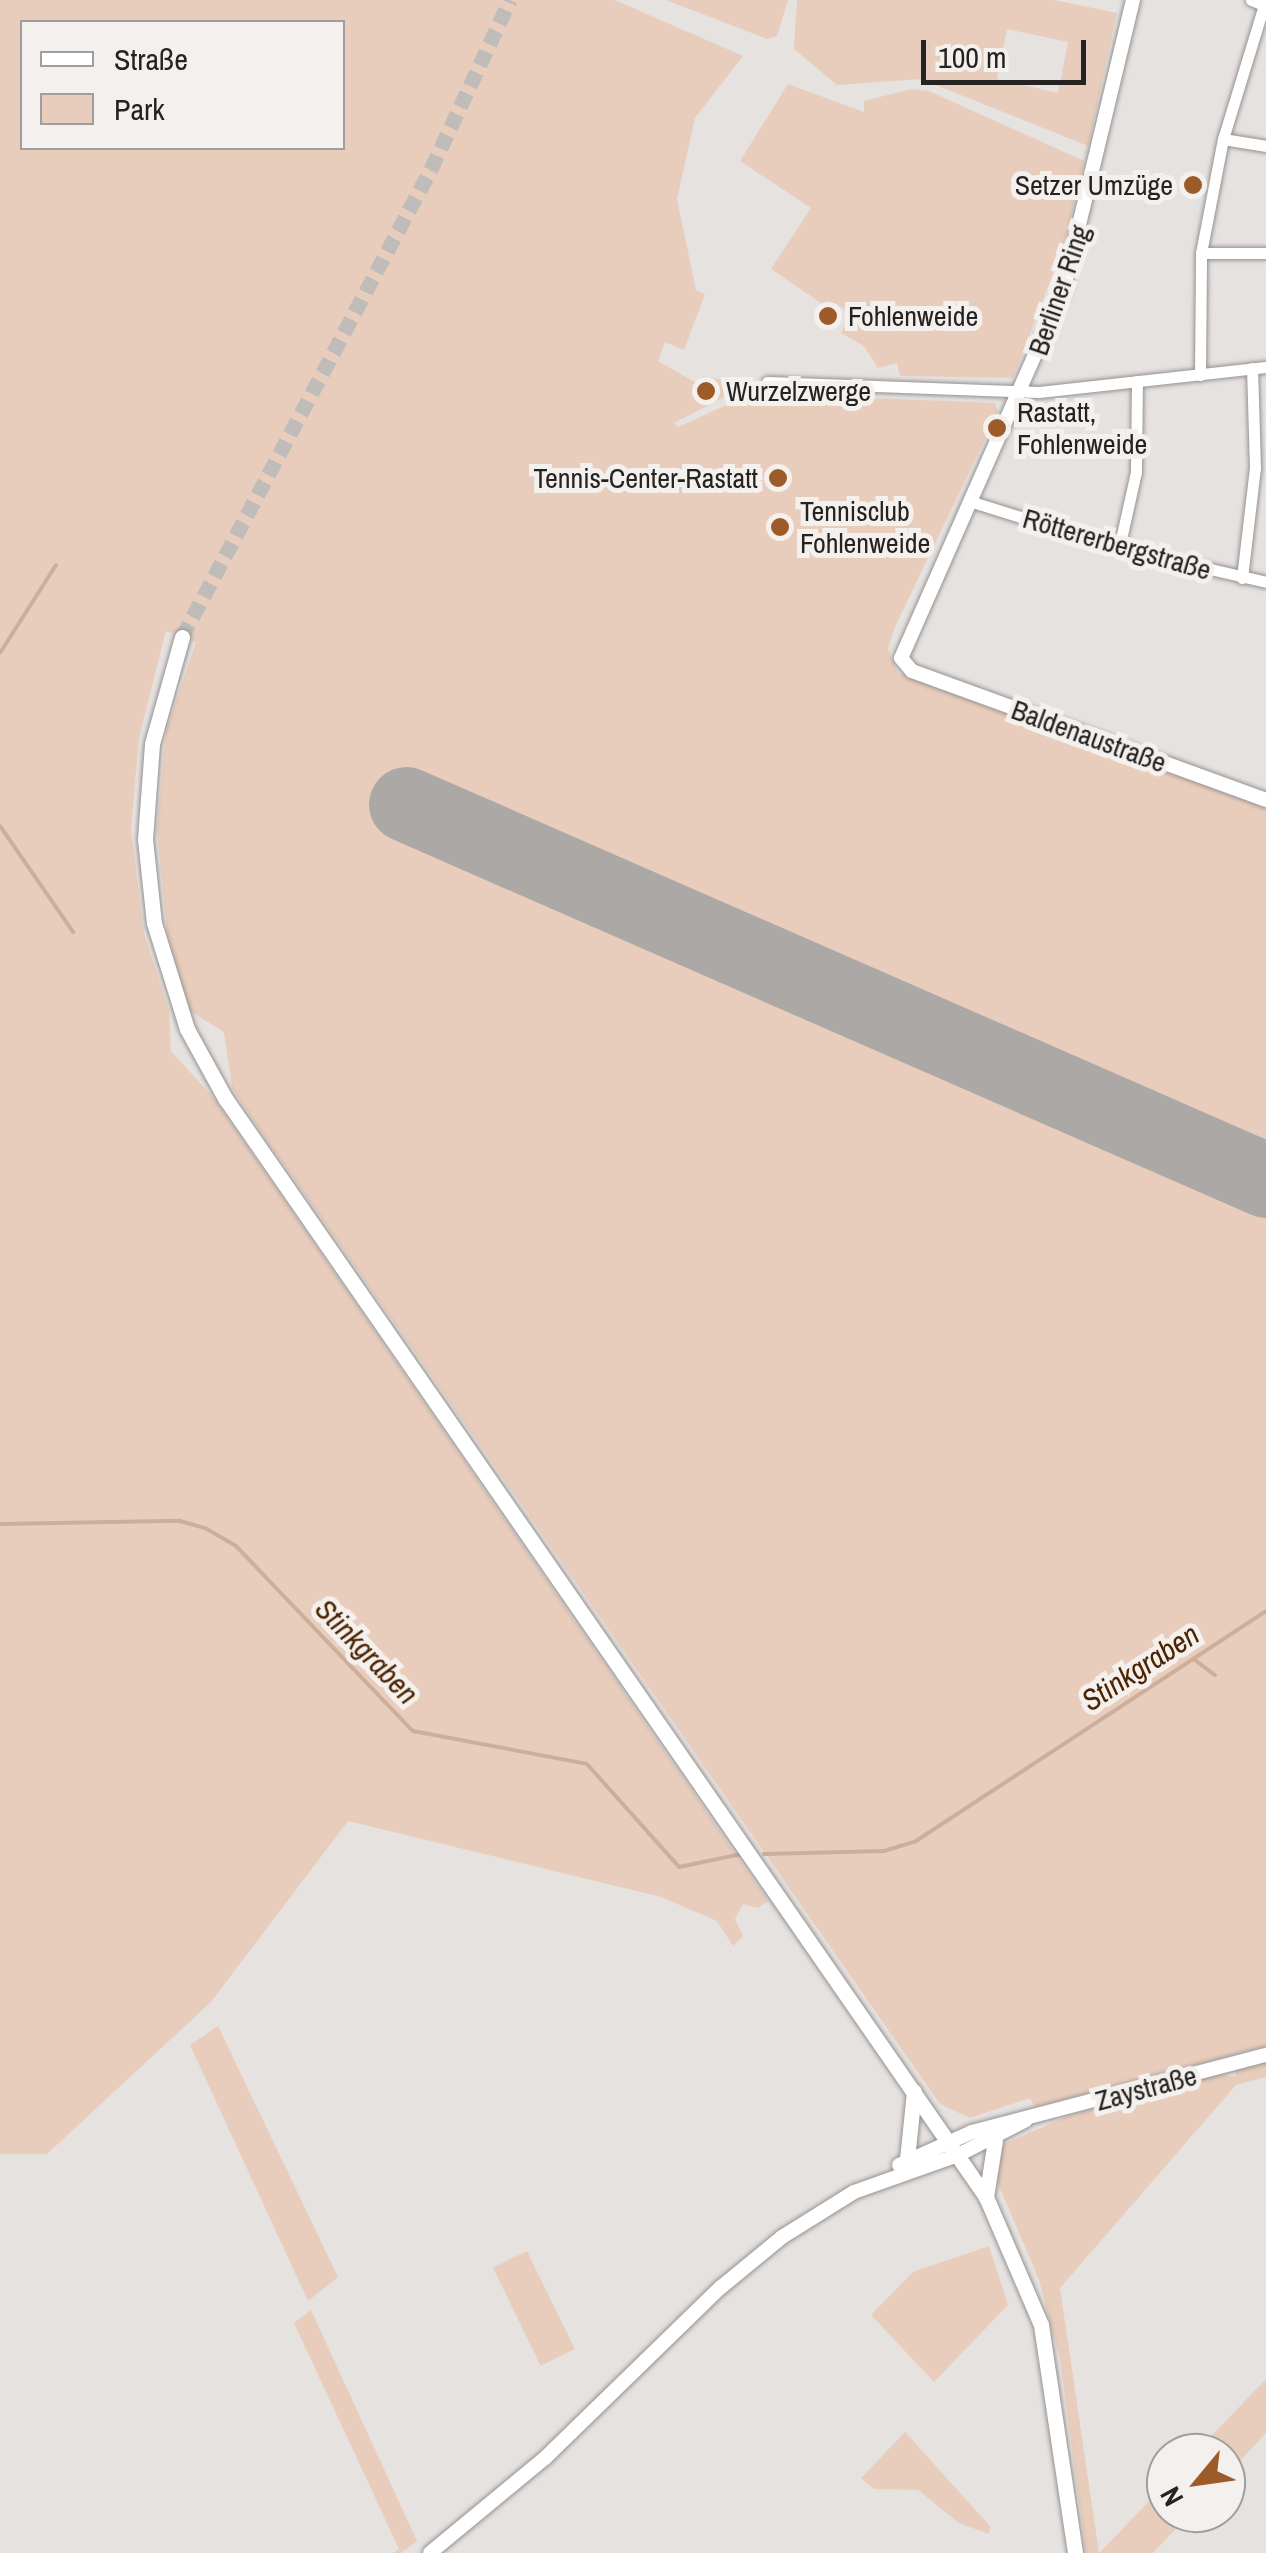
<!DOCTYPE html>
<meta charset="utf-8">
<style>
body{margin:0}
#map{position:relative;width:1266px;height:2553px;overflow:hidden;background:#e6e2e0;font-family:"Archivo Narrow",sans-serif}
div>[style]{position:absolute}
.green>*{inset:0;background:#e9cdbc;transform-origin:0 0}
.stream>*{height:4px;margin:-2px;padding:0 2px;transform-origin:2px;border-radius:2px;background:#cdae9b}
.taxiway>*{height:30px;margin:-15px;padding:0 15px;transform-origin:15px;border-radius:15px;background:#aca8a6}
.runway>*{height:75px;margin:-37.5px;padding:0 37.5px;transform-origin:37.5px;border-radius:37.5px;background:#aca8a6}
.secondary-tunnel>*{height:15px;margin-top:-7.5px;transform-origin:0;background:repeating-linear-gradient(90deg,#bfbcba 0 15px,transparent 0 23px)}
.roads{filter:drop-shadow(0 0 2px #959290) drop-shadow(0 0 2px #959290)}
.minor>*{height:11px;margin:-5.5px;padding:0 5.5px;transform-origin:5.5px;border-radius:5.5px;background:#fff}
.tertiary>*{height:14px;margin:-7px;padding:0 7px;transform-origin:7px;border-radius:7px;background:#fff}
.secondary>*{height:15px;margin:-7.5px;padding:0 7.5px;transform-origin:7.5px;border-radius:7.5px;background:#fff}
.dots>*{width:28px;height:28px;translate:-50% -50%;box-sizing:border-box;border:5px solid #f3f0ed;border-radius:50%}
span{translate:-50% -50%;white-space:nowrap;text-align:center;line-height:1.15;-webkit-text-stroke:10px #f3f0ed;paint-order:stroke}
.poi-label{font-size:28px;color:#242322}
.right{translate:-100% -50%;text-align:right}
.left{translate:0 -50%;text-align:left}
.street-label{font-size:28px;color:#242322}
.water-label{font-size:30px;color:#4d2402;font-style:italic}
.legend{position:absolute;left:20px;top:20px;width:325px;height:130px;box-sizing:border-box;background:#f3f0ed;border:2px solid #a09e9c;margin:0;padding:12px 18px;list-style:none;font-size:30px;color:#242322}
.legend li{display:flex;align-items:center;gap:20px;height:50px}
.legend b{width:50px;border:2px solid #a09e9c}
.north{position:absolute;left:1146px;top:2433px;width:100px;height:100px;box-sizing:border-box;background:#f3f0ed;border:2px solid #a09e9c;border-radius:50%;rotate:241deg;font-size:28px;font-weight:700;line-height:40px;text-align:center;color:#242322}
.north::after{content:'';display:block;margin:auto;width:35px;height:45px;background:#9e5b2a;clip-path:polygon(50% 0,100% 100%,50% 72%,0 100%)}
.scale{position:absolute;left:921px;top:40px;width:165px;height:45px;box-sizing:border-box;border:5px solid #242322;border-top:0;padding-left:12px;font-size:30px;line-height:35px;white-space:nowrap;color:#242322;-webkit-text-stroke:8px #f3f0ed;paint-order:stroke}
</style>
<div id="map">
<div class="green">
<i style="clip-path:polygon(evenodd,0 0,615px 0,743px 56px,695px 118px,677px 199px,696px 290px,705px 294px,684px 350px,665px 342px,658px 361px,698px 384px,703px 376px,748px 385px,674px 423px,678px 427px,753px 393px,766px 407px,773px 394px,995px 403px,998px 412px,895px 627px,888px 649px,898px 673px,1266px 808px,1266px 2046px,1035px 2107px,1030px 2098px,970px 2118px,940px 2104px,255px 1123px,232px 1088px,224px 1032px,190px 1011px,167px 932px,157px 829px,166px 731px,196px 642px,166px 631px,139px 738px,131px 829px,144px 934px,169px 1010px,171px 1051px,213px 1097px,768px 1901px,758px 1908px,743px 1904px,735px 1919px,743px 1936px,733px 1946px,717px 1921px,661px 1897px,348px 1821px,211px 2002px,47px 2154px,0 2154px,0 0,22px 22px,342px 22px,342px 148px,22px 148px,22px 22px)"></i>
<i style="clip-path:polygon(666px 0,788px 0,777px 36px,767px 39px)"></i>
<i style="clip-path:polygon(evenodd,797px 0,1054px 0,1117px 13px,1088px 146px,921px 79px,837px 85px,794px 49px,797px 0,1007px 29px,1068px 42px,1058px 93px,997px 79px,1007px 29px)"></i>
<i style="clip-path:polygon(788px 84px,864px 112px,864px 101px,911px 89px,929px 91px,1084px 161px,1065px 242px,1013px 378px,900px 376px,897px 363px,878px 368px,864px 346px,841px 333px,852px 314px,835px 303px,830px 309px,771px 269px,811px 208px,740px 161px)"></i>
<i style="clip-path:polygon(218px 2026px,338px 2277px,308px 2301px,190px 2045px)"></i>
<i style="clip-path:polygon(1266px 2059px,1266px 2077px,1236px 2085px,1060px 2288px,1099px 2553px,1086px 2553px,1060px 2359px,1039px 2280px,996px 2179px,997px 2153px,1006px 2143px,1068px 2116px,1214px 2074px,1236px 2077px,1236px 2067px)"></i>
<i style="clip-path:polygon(989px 2246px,1008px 2305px,934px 2382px,871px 2315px,913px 2272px)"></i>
<i style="left:527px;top:2251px;width:109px;height:38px;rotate:64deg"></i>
<i style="clip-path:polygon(311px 2310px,417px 2541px,401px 2553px,393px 2553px,399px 2549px,294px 2323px)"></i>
<i style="clip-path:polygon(1266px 2379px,1266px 2433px,1226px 2476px,1226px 2453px,1195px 2453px)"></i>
<i style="clip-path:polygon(905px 2432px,990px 2526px,989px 2534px,959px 2523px,918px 2490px,874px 2489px,861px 2478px)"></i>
<i style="clip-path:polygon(1166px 2484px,1166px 2513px,1191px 2513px,1153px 2553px,1099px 2553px)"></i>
</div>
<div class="stream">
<i style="left:0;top:653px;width:104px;rotate:-57.5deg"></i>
<i style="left:0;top:826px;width:129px;rotate:55.4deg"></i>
<i style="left:0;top:1524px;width:180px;rotate:-1deg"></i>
<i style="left:180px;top:1521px;width:26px;rotate:16deg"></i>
<i style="left:205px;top:1528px;width:34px;rotate:30deg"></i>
<i style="left:235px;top:1545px;width:257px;rotate:46.3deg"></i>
<i style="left:413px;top:1731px;width:177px;rotate:10.7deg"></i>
<i style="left:587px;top:1764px;width:138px;rotate:48.2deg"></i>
<i style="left:679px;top:1867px;width:64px;rotate:-11.7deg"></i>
<i style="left:1195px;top:1660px;width:25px;rotate:37deg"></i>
<i style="left:764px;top:1854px;width:120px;rotate:-1.4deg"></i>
<i style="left:884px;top:1851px;width:34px;rotate:-17deg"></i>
<i style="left:916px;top:1841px;width:419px;rotate:-33.3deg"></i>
</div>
<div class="taxiway">
<i style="left:1252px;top:1174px;width:14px;rotate:-4deg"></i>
</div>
<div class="runway">
<i style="left:406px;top:804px;width:939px;rotate:23.62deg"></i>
</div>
<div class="secondary-tunnel">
<i style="left:182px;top:637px;width:530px;rotate:-61.98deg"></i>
<i style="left:431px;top:169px;width:187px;rotate:-64.9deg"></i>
</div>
<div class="roads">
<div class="minor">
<i style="left:1251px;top:0;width:16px;rotate:22deg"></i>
<i style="left:1223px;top:139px;width:44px;rotate:9.2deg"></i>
<i style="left:1201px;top:253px;width:65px"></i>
<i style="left:1200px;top:375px;width:122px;rotate:-89.5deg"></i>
<i style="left:1201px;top:253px;width:116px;rotate:-79.1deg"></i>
<i style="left:1223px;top:139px;width:140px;rotate:-73deg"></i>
<i style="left:767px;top:382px;width:272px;rotate:2.1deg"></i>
<i style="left:1039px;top:392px;width:228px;rotate:-6.3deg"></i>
<i style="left:969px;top:501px;width:157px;rotate:17.4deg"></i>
<i style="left:1119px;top:548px;width:151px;rotate:13deg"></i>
<i style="left:1119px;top:548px;width:78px;rotate:-77.4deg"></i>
<i style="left:1136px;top:472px;width:91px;rotate:-89.4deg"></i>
<i style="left:1242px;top:578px;width:111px;rotate:-83.3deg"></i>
<i style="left:1255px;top:468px;width:100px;rotate:-91.7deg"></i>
</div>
<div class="tertiary">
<i style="left:1133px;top:0;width:299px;rotate:103.5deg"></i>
<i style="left:1063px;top:291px;width:401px;rotate:113.8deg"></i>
<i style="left:901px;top:658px;width:17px;rotate:50deg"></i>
<i style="left:912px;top:671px;width:377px;rotate:20deg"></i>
<i style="left:899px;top:2165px;width:80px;rotate:-24.3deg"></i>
<i style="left:972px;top:2132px;width:304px;rotate:-14.7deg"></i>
<i style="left:430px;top:2553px;width:149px;rotate:-39.6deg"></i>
<i style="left:545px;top:2458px;width:244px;rotate:-44.2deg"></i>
<i style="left:720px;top:2288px;width:80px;rotate:-39.4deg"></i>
<i style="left:782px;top:2237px;width:85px;rotate:-32deg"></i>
<i style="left:854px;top:2192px;width:110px;rotate:-19.6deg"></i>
<i style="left:958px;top:2155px;width:76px;rotate:-27.2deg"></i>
</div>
<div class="secondary">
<i style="left:182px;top:637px;width:111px;rotate:105.7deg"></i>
<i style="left:152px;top:744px;width:95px;rotate:94.2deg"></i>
<i style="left:145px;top:839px;width:84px;rotate:83.9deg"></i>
<i style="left:154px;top:923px;width:111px;rotate:72.7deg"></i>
<i style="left:187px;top:1029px;width:79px;rotate:61.2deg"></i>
<i style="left:225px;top:1098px;width:1337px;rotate:55.3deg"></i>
<i style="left:986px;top:2197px;width:139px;rotate:66.7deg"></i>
<i style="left:1041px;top:2325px;width:231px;rotate:81.5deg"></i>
<i style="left:907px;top:2159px;width:68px;rotate:-84.1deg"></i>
<i style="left:986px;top:2197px;width:58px;rotate:-81deg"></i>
</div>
</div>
<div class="dots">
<i style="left:1193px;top:185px;background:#9e5b2a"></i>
<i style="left:828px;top:316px;background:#9e5b2a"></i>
<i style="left:706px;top:391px;background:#9e5b2a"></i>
<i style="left:997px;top:428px;background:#9e5b2a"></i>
<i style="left:778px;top:478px;background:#9e5b2a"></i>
<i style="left:780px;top:527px;background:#9e5b2a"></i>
</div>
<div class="poi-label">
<span class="right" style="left:1173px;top:185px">Setzer Umzüge</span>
<span class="left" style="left:848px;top:316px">Fohlenweide</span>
<span class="left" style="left:726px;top:391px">Wurzelzwerge</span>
<span class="left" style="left:1017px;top:428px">Rastatt,<br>Fohlenweide</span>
<span class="right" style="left:758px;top:478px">Tennis-Center-Rastatt</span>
<span class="left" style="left:800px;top:527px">Tennisclub<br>Fohlenweide</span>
</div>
<div class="street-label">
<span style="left:1059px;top:290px;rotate:-71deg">Berliner Ring</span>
<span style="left:1117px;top:544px;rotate:16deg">Röttererbergstraße</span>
<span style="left:1089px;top:736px;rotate:20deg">Baldenaustraße</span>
<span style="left:1146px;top:2088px;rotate:-15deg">Zaystraße</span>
</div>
<div class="water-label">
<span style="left:367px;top:1651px;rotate:46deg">Stinkgraben</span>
<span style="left:1140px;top:1667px;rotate:-33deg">Stinkgraben</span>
</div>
<ul class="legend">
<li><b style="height:12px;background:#fff"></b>Straße</li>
<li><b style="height:28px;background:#e9cdbc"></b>Park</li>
</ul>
<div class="north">N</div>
<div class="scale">100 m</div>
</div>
